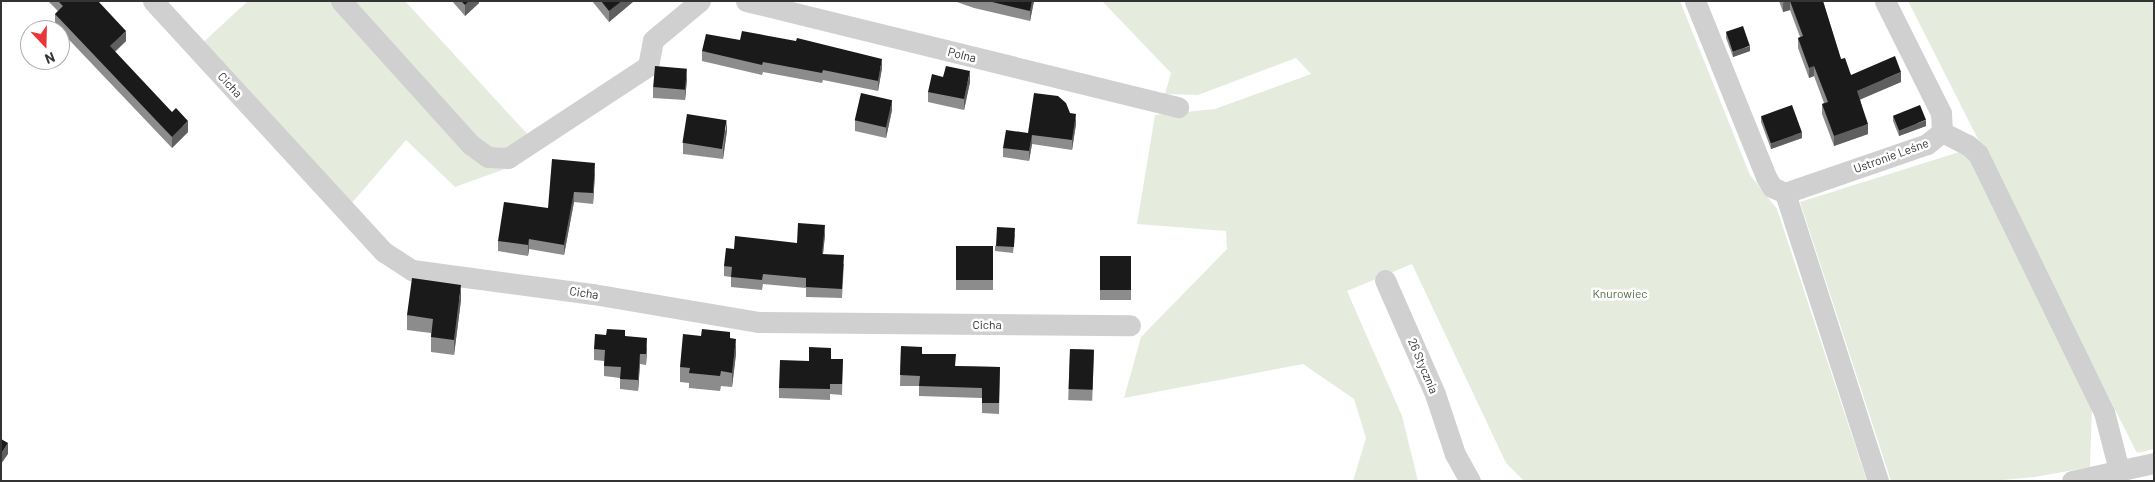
<!DOCTYPE html>
<meta charset="utf-8">
<style>
body{margin:0}
#map{position:relative;width:2155px;height:482px;overflow:hidden;background:#fff;font-family:Barlow,sans-serif}
div>[style]{position:absolute}
.green>*{inset:0;background:#e5ecde}
.minor>*{height:21px;margin:-10.5px;padding:0 10.5px;transform-origin:10.5px;border-radius:10.5px;background:#d0d0d0}
.wall>*{inset:0;background:#8c8c8c;transform-origin:0 0}
.shaded-wall>*{inset:0;background:#5f5f5f}
.building>*{inset:0;background:#1a1a1a;transform-origin:0 0}
span{translate:-50% -50%;white-space:nowrap;text-align:center;line-height:1.15;-webkit-text-stroke:5px #fff;paint-order:stroke}
.street-label{font-size:12px;color:#333}
.park-label{font-size:12px;color:#52713e}
.frame{position:absolute;inset:0;border:2px solid #333;pointer-events:none}
.north{position:absolute;left:20px;top:20px;width:50px;height:50px;box-sizing:border-box;background:#fff;border:1px solid #adadad;border-radius:50%;rotate:159deg;font-size:14px;font-weight:700;line-height:20px;text-align:center;color:#333}
.north::after{content:'';display:block;margin:auto;width:18px;height:22px;background:#e93536;clip-path:polygon(50% 0,100% 100%,50% 72%,0 100%)}
</style>
<div id="map">
<div class="green">
<i style="clip-path:polygon(248px 1px,333px 1px,479px 161px,505px 169px,455px 187px,406px 140px,351px 204px,198px 47px)"></i>
<i style="clip-path:polygon(351px 1px,405px 1px,531px 138px,514px 148px,485px 149px)"></i>
<i style="clip-path:polygon(1102px 1px,1680px 1px,1750px 175px,1777px 209px,1867px 481px,1524px 481px,1506px 463px,1412px 264px,1347px 291px,1402px 416px,1418px 481px,1353px 481px,1366px 438px,1354px 399px,1303px 364px,1124px 398px,1141px 337px,1227px 249px,1226px 231px,1137px 224px,1155px 115px,1215px 109px,1311px 74px,1296px 58px,1198px 95px,1165px 94px,1171px 73px)"></i>
<i style="clip-path:polygon(1908px 1px,2154px 1px,2154px 449px,2137px 453px)"></i>
<i style="clip-path:polygon(1969px 149px,2092px 407px,2090px 467px,2035px 477px,1992px 481px,1891px 481px,1800px 202px)"></i>
</div>
<div class="minor">
<i style="left:153px;top:1px;width:341px;rotate:47.4deg"></i>
<i style="left:384px;top:252px;width:33px;rotate:33deg"></i>
<i style="left:412px;top:270px;width:183px;rotate:7.6deg"></i>
<i style="left:593px;top:294px;width:167px;rotate:9.6deg"></i>
<i style="left:758px;top:322px;width:372px;rotate:0.5deg"></i>
<i style="left:341px;top:1px;width:193px;rotate:47.9deg"></i>
<i style="left:470px;top:144px;width:22px;rotate:36deg"></i>
<i style="left:488px;top:157px;width:20px;rotate:3deg"></i>
<i style="left:508px;top:158px;width:168px;rotate:-33.3deg"></i>
<i style="left:648px;top:66px;width:26px;rotate:-79deg"></i>
<i style="left:653px;top:40px;width:61px;rotate:-39.7deg"></i>
<i style="left:746px;top:1px;width:445px;rotate:13.8deg"></i>
<i style="left:1695px;top:1px;width:190px;rotate:68deg"></i>
<i style="left:1766px;top:177px;width:12px;rotate:59deg"></i>
<i style="left:1772px;top:187px;width:14px;rotate:25deg"></i>
<i style="left:1785px;top:193px;width:150px;rotate:-19deg"></i>
<i style="left:1927px;top:144px;width:19px;rotate:-39deg"></i>
<i style="left:1942px;top:132px;width:19px;rotate:-93deg"></i>
<i style="left:1941px;top:113px;width:125px;rotate:-116.6deg"></i>
<i style="left:1942px;top:132px;width:29px;rotate:27deg"></i>
<i style="left:1968px;top:145px;width:13px;rotate:42deg"></i>
<i style="left:1978px;top:154px;width:287px;rotate:64deg"></i>
<i style="left:2104px;top:412px;width:60px;rotate:75.5deg"></i>
<i style="left:1785px;top:193px;width:303px;rotate:72.1deg"></i>
<i style="left:1385px;top:280px;width:124px;rotate:66.3deg"></i>
<i style="left:1435px;top:394px;width:63px;rotate:71.6deg"></i>
<i style="left:1455px;top:454px;width:31px;rotate:61deg"></i>
<i style="left:2072px;top:481px;width:84px;rotate:-12.4deg"></i>
</div>
<div class="wall">
<i style="clip-path:polygon(48px 1px,98px 1px,126px 41px,115px 52px,188px 132px,172px 148px,55px 25px,55px 14px,58px 11px)"></i>
<i style="clip-path:polygon(452px 1px,479px 1px,479px 3px,465px 16px)"></i>
<i style="clip-path:polygon(592px 1px,634px 1px,609px 22px)"></i>
<i style="clip-path:polygon(954px 1px,1034px 1px,1030px 21px,974px 8px)"></i>
<i style="clip-path:polygon(1779px 1px,1823px 1px,1841px 59px,1851px 75px,1901px 82px,1860px 99px,1868px 134px,1834px 146px,1822px 114px,1822px 104px,1824px 103px,1814px 76px,1809px 78px,1798px 48px,1798px 38px,1800px 37px,1790px 10px,1783px 12px)"></i>
<i style="clip-path:polygon(1726px 32px,1750px 51px,1733px 57px,1726px 38px)"></i>
<i style="clip-path:polygon(702px 51px,882px 68px,878px 91px,823px 80px,822px 83px,763px 72px,762px 75px,702px 61px)"></i>
<i style="clip-path:polygon(687px 79px,685px 100px,653px 98px,653px 87px)"></i>
<i style="clip-path:polygon(970px 82px,964px 110px,928px 102px,928px 92px)"></i>
<i style="clip-path:polygon(892px 110px,886px 138px,855px 131px,855px 120px)"></i>
<i style="clip-path:polygon(1070px 113px,1076px 124px,1072px 150px,1032px 144px,1029px 161px,1003px 157px,1003px 148px,1028px 133px)"></i>
<i style="clip-path:polygon(1893px 116px,1926px 126px,1899px 136px,1893px 121px)"></i>
<i style="clip-path:polygon(1761px 117px,1802px 138px,1771px 149px,1761px 122px)"></i>
<i style="clip-path:polygon(727px 130px,723px 159px,683px 154px,683px 143px)"></i>
<i style="clip-path:polygon(595px 173px,593px 204px,574px 202px,564px 255px,529px 249px,528px 256px,498px 251px,498px 241px,548px 208px)"></i>
<i style="clip-path:polygon(1015px 234px,1013px 253px,995px 251px,995px 246px)"></i>
<i style="clip-path:polygon(825px 235px,823px 254px,844px 264px,842px 298px,806px 297px,806px 288px,763px 284px,762px 290px,731px 287px,731px 277px,724px 276px,724px 266px,734px 249px,797px 243px)"></i>
<i style="left:956px;top:246px;width:37px;height:44px"></i>
<i style="left:1100px;top:256px;width:31px;height:44px"></i>
<i style="clip-path:polygon(461px 300px,454px 355px,431px 352px,431px 333px,407px 330px,407px 315px)"></i>
<i style="clip-path:polygon(625px 336px,647px 348px,646px 365px,640px 364px,638px 391px,620px 389px,620px 378px,604px 376px,604px 361px,594px 360px,594px 349px)"></i>
<i style="clip-path:polygon(730px 339px,736px 354px,732px 387px,721px 386px,720px 391px,689px 388px,689px 383px,680px 382px,680px 367px)"></i>
<i style="clip-path:polygon(901px 346px,956px 366px,1000px 367px,999px 414px,982px 413px,982px 398px,919px 396px,919px 386px,900px 386px)"></i>
<i style="left:1070px;top:349px;width:24px;height:51px;rotate:2deg"></i>
<i style="clip-path:polygon(831px 359px,843px 359px,842px 395px,830px 394px,830px 400px,779px 398px,779px 388px,809px 361px)"></i>
</div>
<div class="shaded-wall">
<i style="clip-path:polygon(469px 1px,479px 1px,479px 3px,465px 16px,465px 5px)"></i>
<i style="clip-path:polygon(622px 1px,634px 1px,609px 22px,609px 11px)"></i>
<i style="clip-path:polygon(1032px 1px,1034px 1px,1030px 21px,1030px 11px)"></i>
<i style="clip-path:polygon(1786px 1px,1790px 1px,1790px 10px,1783px 12px,1783px 3px)"></i>
<i style="clip-path:polygon(126px 31px,126px 41px,110px 56px,110px 46px)"></i>
<i style="clip-path:polygon(1750px 46px,1750px 51px,1733px 57px,1733px 52px)"></i>
<i style="clip-path:polygon(882px 59px,882px 68px,878px 91px,878px 81px)"></i>
<i style="clip-path:polygon(1814px 66px,1814px 76px,1809px 78px,1809px 68px)"></i>
<i style="clip-path:polygon(687px 69px,687px 79px,685px 100px,685px 90px)"></i>
<i style="clip-path:polygon(970px 71px,970px 82px,964px 110px,964px 99px)"></i>
<i style="clip-path:polygon(1901px 72px,1901px 82px,1857px 101px,1857px 91px)"></i>
<i style="clip-path:polygon(892px 100px,892px 110px,886px 138px,886px 127px)"></i>
<i style="clip-path:polygon(1076px 114px,1076px 124px,1072px 150px,1072px 140px)"></i>
<i style="clip-path:polygon(727px 120px,727px 130px,723px 159px,723px 149px)"></i>
<i style="clip-path:polygon(1926px 120px,1926px 126px,1899px 136px,1899px 131px)"></i>
<i style="clip-path:polygon(188px 121px,188px 132px,172px 148px,172px 137px)"></i>
<i style="clip-path:polygon(1868px 124px,1868px 134px,1834px 146px,1834px 136px)"></i>
<i style="clip-path:polygon(1802px 132px,1802px 138px,1771px 149px,1771px 144px)"></i>
<i style="clip-path:polygon(1032px 135px,1032px 144px,1029px 161px,1029px 151px)"></i>
<i style="clip-path:polygon(595px 163px,595px 173px,593px 204px,593px 193px)"></i>
<i style="clip-path:polygon(574px 192px,574px 202px,564px 255px,564px 245px)"></i>
<i style="clip-path:polygon(825px 225px,825px 235px,822px 263px,822px 254px)"></i>
<i style="clip-path:polygon(529px 239px,529px 249px,528px 256px,528px 245px)"></i>
<i style="clip-path:polygon(461px 285px,461px 300px,454px 355px,454px 340px)"></i>
<i style="clip-path:polygon(647px 338px,647px 348px,646px 365px,646px 354px)"></i>
<i style="clip-path:polygon(736px 339px,736px 354px,732px 387px,732px 373px)"></i>
<i style="clip-path:polygon(640px 354px,640px 364px,638px 391px,638px 380px)"></i>
<i style="clip-path:polygon(8px 443px,8px 454px,1px 464px,1px 454px)"></i>
</div>
<div class="building">
<i style="clip-path:polygon(58px 1px,98px 1px,126px 31px,110px 46px,172px 112px,176px 108px,188px 121px,172px 137px,55px 14px,63px 6px)"></i>
<i style="clip-path:polygon(461px 1px,469px 1px,465px 5px)"></i>
<i style="clip-path:polygon(601px 1px,622px 1px,609px 11px)"></i>
<i style="clip-path:polygon(988px 1px,1032px 1px,1030px 11px)"></i>
<i style="clip-path:polygon(1790px 1px,1823px 1px,1841px 59px,1845px 58px,1851px 75px,1895px 56px,1901px 72px,1857px 91px,1868px 124px,1834px 136px,1822px 104px,1828px 102px,1814px 66px,1809px 68px,1798px 38px,1803px 36px)"></i>
<i style="left:1743px;top:26px;width:21px;height:18px;rotate:71deg"></i>
<i style="clip-path:polygon(742px 31px,796px 41px,797px 38px,882px 59px,878px 81px,823px 70px,822px 73px,763px 62px,762px 65px,702px 51px,706px 34px,740px 40px)"></i>
<i style="left:655px;top:66px;width:32px;height:21px;rotate:5deg"></i>
<i style="clip-path:polygon(946px 66px,970px 71px,964px 99px,928px 92px,932px 74px,943px 77px)"></i>
<i style="left:861px;top:93px;width:32px;height:28px;rotate:13deg"></i>
<i style="clip-path:polygon(1034px 93px,1058px 96px,1066px 103px,1070px 113px,1076px 114px,1072px 140px,1032px 135px,1029px 151px,1003px 148px,1006px 130px,1028px 133px)"></i>
<i style="left:1792px;top:105px;width:29px;height:33px;rotate:70deg"></i>
<i style="left:1920px;top:105px;width:16px;height:29px;rotate:68deg"></i>
<i style="left:687px;top:114px;width:40px;height:29px;rotate:9deg"></i>
<i style="clip-path:polygon(552px 159px,595px 163px,593px 193px,574px 192px,564px 245px,529px 239px,528px 245px,498px 241px,504px 202px,548px 208px)"></i>
<i style="clip-path:polygon(798px 223px,825px 225px,822px 254px,844px 255px,842px 289px,806px 287px,806px 278px,763px 274px,762px 280px,731px 277px,732px 267px,724px 266px,726px 248px,734px 249px,735px 236px,797px 243px)"></i>
<i style="left:997px;top:227px;width:18px;height:19px;rotate:3deg"></i>
<i style="left:956px;top:246px;width:37px;height:34px"></i>
<i style="left:1100px;top:256px;width:31px;height:34px"></i>
<i style="clip-path:polygon(412px 278px,461px 285px,454px 340px,431px 337px,433px 319px,407px 315px)"></i>
<i style="clip-path:polygon(607px 329px,625px 330px,625px 336px,647px 338px,646px 354px,640px 354px,638px 380px,620px 379px,621px 367px,604px 366px,605px 350px,594px 349px,595px 334px,606px 335px)"></i>
<i style="clip-path:polygon(702px 329px,730px 332px,730px 338px,736px 339px,732px 373px,721px 371px,720px 376px,689px 373px,690px 368px,680px 367px,683px 334px,701px 336px)"></i>
<i style="clip-path:polygon(901px 346px,922px 347px,922px 354px,956px 354px,955px 366px,1000px 367px,999px 403px,982px 403px,982px 388px,919px 386px,920px 376px,900px 375px)"></i>
<i style="clip-path:polygon(809px 347px,831px 348px,831px 359px,843px 359px,842px 384px,830px 384px,830px 389px,779px 388px,780px 360px,809px 361px)"></i>
<i style="left:1070px;top:349px;width:24px;height:40px;rotate:2deg"></i>
<i style="clip-path:polygon(1px 439px,8px 443px,1px 454px)"></i>
</div>
<div class="street-label">
<span style="left:962px;top:55px;rotate:14deg">Polna</span>
<span style="left:230px;top:85px;rotate:47deg">Cicha</span>
<span style="left:1891px;top:156px;rotate:-20deg">Ustronie Leśne</span>
<span style="left:584px;top:293px;rotate:8deg">Cicha</span>
<span style="left:987px;top:325px">Cicha</span>
<span style="left:1423px;top:366px;rotate:67deg">26 Stycznia</span>
</div>
<div class="park-label">
<span style="left:1620px;top:294px">Knurowiec</span>
</div>
<div class="frame"></div>
<div class="north">N</div>
</div>
